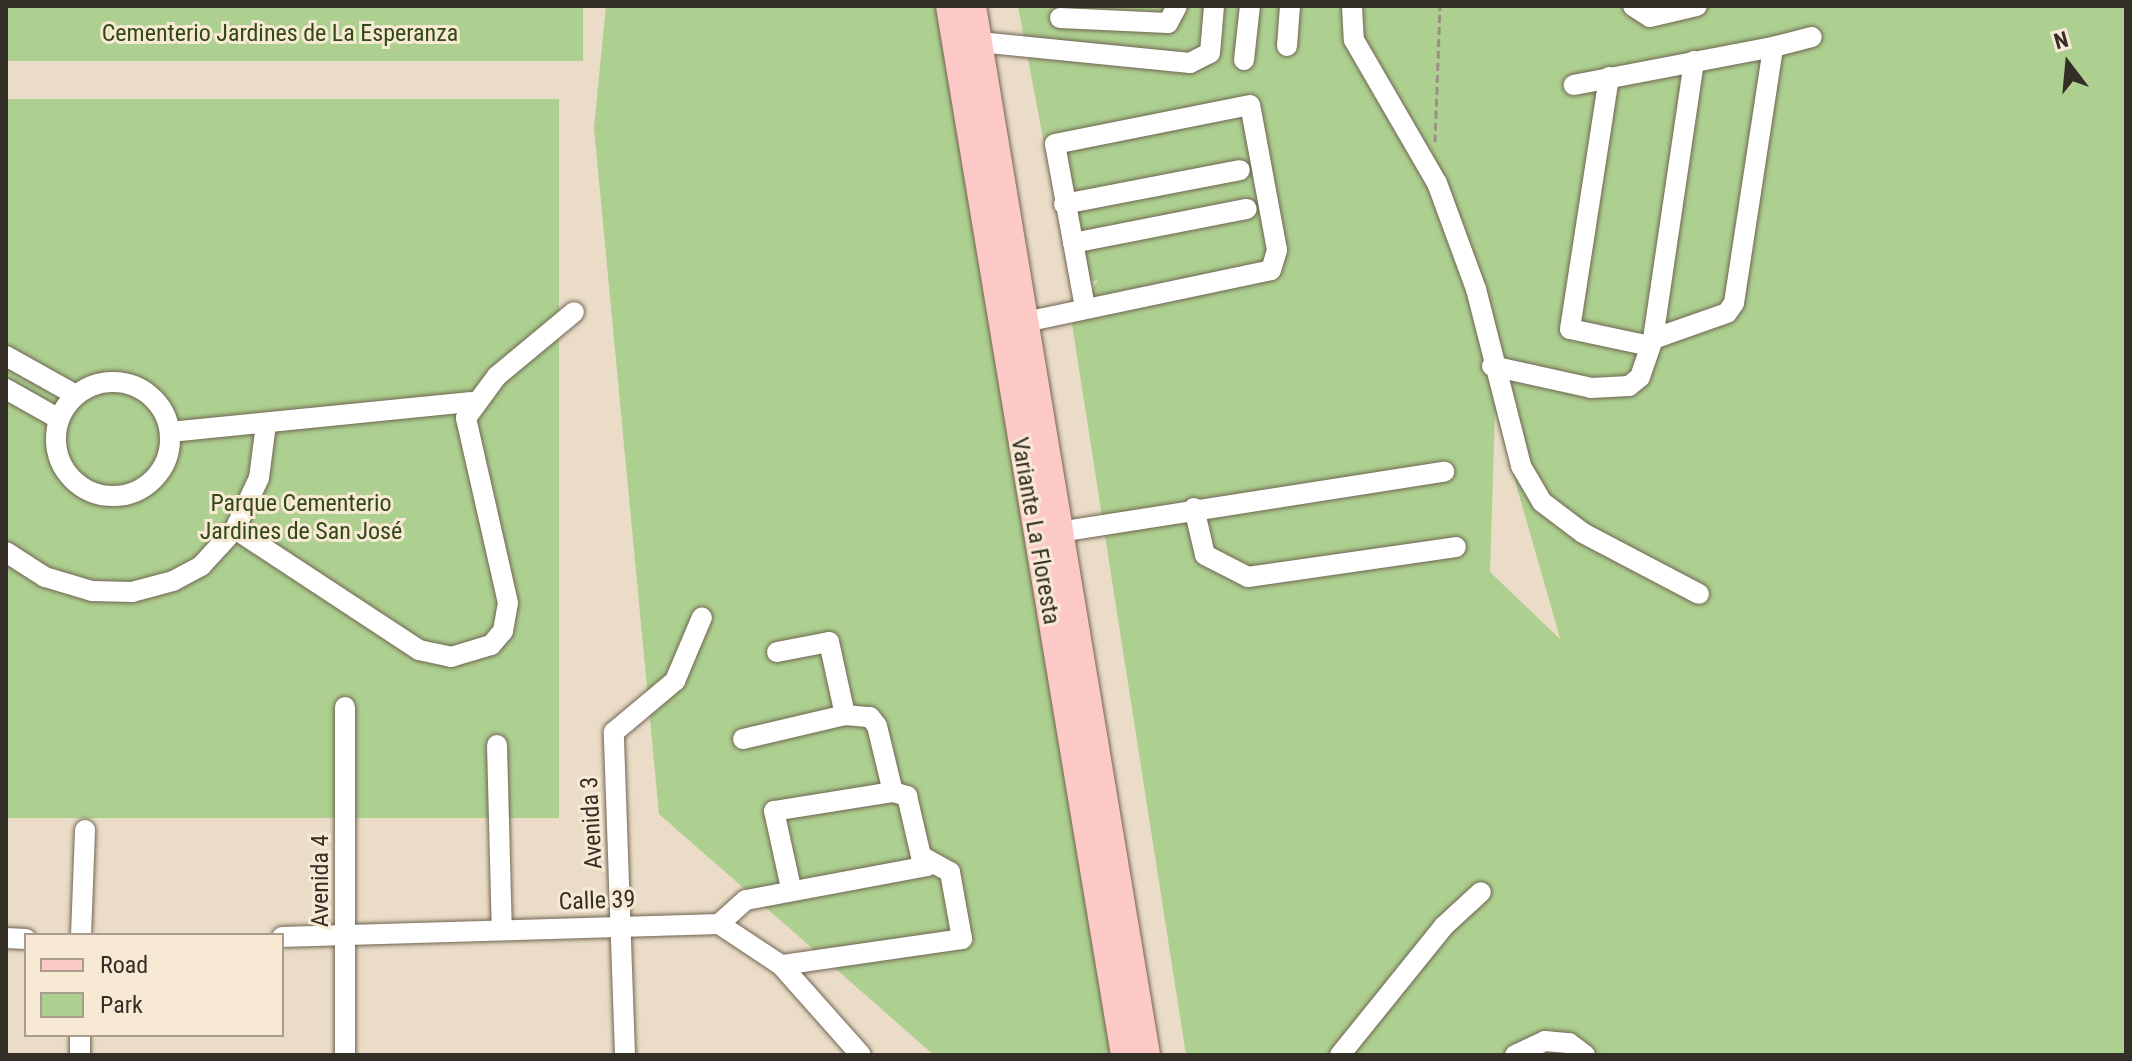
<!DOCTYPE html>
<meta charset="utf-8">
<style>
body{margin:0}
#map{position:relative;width:2132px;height:1061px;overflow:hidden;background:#eadcc7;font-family:"Roboto Condensed",sans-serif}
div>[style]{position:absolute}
.green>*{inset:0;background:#add090;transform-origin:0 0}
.path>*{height:3px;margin-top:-1.5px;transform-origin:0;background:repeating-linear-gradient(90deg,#9b9182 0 8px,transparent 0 12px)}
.roads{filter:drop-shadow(0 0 2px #706451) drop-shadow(0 0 2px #706451)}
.minor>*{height:20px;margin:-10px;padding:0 10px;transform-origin:10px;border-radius:10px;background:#fff}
.minor>.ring{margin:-10px;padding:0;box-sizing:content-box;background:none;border:20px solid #fff;border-radius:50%}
.major>*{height:26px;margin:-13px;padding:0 13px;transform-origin:13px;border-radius:13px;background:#fdc9c7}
span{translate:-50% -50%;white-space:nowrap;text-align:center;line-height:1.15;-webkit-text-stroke:6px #f7e9d4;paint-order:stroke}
.park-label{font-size:24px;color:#304915}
.street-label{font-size:24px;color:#332e26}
.frame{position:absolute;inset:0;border:8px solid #332e26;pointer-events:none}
.legend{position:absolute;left:24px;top:933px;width:260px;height:104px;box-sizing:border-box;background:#f7e9d4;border:2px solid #a99e8e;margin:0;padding:10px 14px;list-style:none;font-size:24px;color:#332e26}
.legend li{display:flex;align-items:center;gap:16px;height:40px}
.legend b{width:40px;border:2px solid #a99e8e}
.north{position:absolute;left:2028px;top:24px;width:80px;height:80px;-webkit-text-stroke:6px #f7e9d4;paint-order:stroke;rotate:344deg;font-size:22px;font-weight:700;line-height:32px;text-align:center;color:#332e26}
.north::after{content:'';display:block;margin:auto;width:28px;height:36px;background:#332e26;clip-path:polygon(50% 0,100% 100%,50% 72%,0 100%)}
</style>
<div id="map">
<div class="green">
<i style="left:6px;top:6px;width:577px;height:55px"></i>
<i style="clip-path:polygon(606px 6px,942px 6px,1121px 1055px,934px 1055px,659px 814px,594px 128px)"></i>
<i style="clip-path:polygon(evenodd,1018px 6px,2126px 6px,2126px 1055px,1186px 1055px,1072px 324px,1098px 280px,1071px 286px,1018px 6px,1495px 411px,1560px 638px,1560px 639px,1490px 572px,1495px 411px)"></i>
<i style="left:6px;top:99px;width:553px;height:719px"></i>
</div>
<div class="path">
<i style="left:1435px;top:142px;width:136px;rotate:-87.9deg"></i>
</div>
<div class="roads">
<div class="minor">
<i style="left:1352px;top:6px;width:34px;rotate:87deg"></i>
<i style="left:1354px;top:40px;width:165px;rotate:59.9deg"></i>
<i style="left:1437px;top:183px;width:113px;rotate:69.8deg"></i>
<i style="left:1476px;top:289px;width:183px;rotate:75.7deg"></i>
<i style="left:1521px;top:466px;width:42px;rotate:59.7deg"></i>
<i style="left:1542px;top:502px;width:51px;rotate:37.1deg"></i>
<i style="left:1583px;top:533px;width:131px;rotate:27.7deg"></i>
<i style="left:1633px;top:6px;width:20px;rotate:33deg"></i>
<i style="left:1650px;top:17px;width:48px;rotate:-13.2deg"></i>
<i style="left:1060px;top:18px;width:108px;rotate:2.7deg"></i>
<i style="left:1168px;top:23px;width:19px;rotate:-62deg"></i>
<i style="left:979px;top:42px;width:212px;rotate:5.7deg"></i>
<i style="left:1190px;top:63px;width:22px;rotate:-27deg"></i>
<i style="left:1210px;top:53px;width:47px;rotate:-85.1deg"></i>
<i style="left:1287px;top:46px;width:40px;rotate:-85.7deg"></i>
<i style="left:1773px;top:47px;width:40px;rotate:-14.4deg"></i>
<i style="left:1244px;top:60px;width:54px;rotate:-83.7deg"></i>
<i style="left:1609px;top:77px;width:255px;rotate:98.8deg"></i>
<i style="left:1570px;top:329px;width:82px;rotate:12deg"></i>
<i style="left:1064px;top:204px;width:179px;rotate:-10.9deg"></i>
<i style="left:1073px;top:243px;width:177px;rotate:-11.1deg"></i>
<i style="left:1025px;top:322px;width:251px;rotate:-11.9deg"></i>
<i style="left:1271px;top:270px;width:21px;rotate:-73deg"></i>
<i style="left:1277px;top:250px;width:147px;rotate:-100.5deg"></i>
<i style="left:1250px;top:105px;width:199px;rotate:168.7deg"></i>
<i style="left:1055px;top:144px;width:166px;rotate:79.6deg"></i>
<i style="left:1653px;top:339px;width:281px;rotate:-81.6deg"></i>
<i style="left:6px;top:356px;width:80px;rotate:29.1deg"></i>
<i style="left:1492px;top:366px;width:101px;rotate:12.5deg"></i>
<i style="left:1591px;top:388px;width:38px;rotate:-3deg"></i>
<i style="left:1629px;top:386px;width:14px;rotate:-39deg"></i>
<i style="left:1640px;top:377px;width:40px;rotate:-71.1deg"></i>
<i style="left:1653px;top:339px;width:78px;rotate:-19.4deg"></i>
<i style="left:1727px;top:313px;width:12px;rotate:-55deg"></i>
<i style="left:1734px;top:303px;width:259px;rotate:-81.3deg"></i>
<i style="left:1773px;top:47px;width:203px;rotate:169.2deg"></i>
<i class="ring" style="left:56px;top:382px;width:94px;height:94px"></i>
<i style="left:6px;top:389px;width:61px;rotate:29.5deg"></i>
<i style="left:170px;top:432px;width:303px;rotate:-5.7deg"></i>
<i style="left:1194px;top:508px;width:48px;rotate:76.8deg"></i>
<i style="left:1205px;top:555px;width:48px;rotate:27.1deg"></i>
<i style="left:1248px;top:577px;width:210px;rotate:-8.2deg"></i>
<i style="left:235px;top:529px;width:220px;rotate:33.3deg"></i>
<i style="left:419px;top:650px;width:33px;rotate:12deg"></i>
<i style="left:451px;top:657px;width:42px;rotate:-16.7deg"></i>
<i style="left:491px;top:645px;width:18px;rotate:-49deg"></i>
<i style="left:503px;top:631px;width:28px;rotate:-80deg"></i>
<i style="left:508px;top:603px;width:190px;rotate:-102.8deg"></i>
<i style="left:466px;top:418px;width:52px;rotate:-53.6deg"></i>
<i style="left:497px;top:376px;width:100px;rotate:-39.7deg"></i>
<i style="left:1059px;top:532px;width:390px;rotate:-8.9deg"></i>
<i style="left:6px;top:552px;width:46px;rotate:32.7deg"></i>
<i style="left:45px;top:577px;width:49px;rotate:16.6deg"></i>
<i style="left:92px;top:591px;width:40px;rotate:1.4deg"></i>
<i style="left:132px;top:592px;width:42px;rotate:-15deg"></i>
<i style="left:173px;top:581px;width:32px;rotate:-28deg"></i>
<i style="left:201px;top:566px;width:50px;rotate:-47.4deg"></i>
<i style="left:235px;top:529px;width:56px;rotate:-64.8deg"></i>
<i style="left:259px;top:478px;width:54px;rotate:-82.6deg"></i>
<i style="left:777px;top:652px;width:53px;rotate:-10.9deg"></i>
<i style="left:829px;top:642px;width:75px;rotate:77.6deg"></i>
<i style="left:845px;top:715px;width:25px;rotate:5deg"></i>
<i style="left:870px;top:717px;width:11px;rotate:52deg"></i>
<i style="left:877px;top:726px;width:68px;rotate:76.4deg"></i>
<i style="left:893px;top:792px;width:15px;rotate:16deg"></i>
<i style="left:907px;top:796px;width:62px;rotate:76.9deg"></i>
<i style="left:921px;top:856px;width:33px;rotate:29deg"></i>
<i style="left:950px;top:872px;width:68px;rotate:79.8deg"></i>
<i style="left:962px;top:939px;width:183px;rotate:171.8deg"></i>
<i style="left:743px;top:739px;width:105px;rotate:-13.2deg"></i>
<i style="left:497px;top:745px;width:185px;rotate:88.5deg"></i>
<i style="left:791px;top:888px;width:79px;rotate:-102.4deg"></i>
<i style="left:774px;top:811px;width:121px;rotate:-9.1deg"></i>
<i style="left:719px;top:924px;width:36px;rotate:-42deg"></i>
<i style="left:746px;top:900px;width:185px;rotate:-10.6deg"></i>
<i style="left:81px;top:935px;width:105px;rotate:-87.8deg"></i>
<i style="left:282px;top:937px;width:437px;rotate:-1.7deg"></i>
<i style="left:719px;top:924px;width:74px;rotate:33.5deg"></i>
<i style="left:781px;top:965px;width:120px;rotate:48.4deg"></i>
<i style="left:6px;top:938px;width:20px;rotate:3deg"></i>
<i style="left:80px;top:1055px;width:20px;rotate:-90deg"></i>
<i style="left:345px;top:1055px;width:348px;rotate:-90deg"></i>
<i style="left:625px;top:1055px;width:323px;rotate:-92deg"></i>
<i style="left:614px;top:732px;width:80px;rotate:-39.9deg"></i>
<i style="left:675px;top:681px;width:69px;rotate:-67.1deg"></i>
<i style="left:1340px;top:1055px;width:166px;rotate:-51.1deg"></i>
<i style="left:1444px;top:926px;width:50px;rotate:-42.6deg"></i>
<i style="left:1515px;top:1055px;width:33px;rotate:-25deg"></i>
<i style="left:1545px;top:1041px;width:24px;rotate:5deg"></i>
<i style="left:1569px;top:1043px;width:20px;rotate:37deg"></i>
</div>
<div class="major">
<i style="left:949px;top:6px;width:1063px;rotate:80.53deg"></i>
<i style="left:973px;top:6px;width:1063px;rotate:80.58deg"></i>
</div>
</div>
<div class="park-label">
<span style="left:280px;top:34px">Cementerio Jardines de La Esperanza</span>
<span style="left:301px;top:518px">Parque Cementerio<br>Jardines de San José</span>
</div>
<div class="street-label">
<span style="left:1035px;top:531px;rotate:80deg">Variante La Floresta</span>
<span style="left:592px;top:823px;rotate:-93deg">Avenida 3</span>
<span style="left:321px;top:881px;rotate:-90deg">Avenida 4</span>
<span style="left:597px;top:901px;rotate:-2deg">Calle 39</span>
</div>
<div class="frame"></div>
<ul class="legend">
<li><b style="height:10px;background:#fdc9c7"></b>Road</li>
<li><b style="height:22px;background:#add090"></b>Park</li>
</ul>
<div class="north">N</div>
</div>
